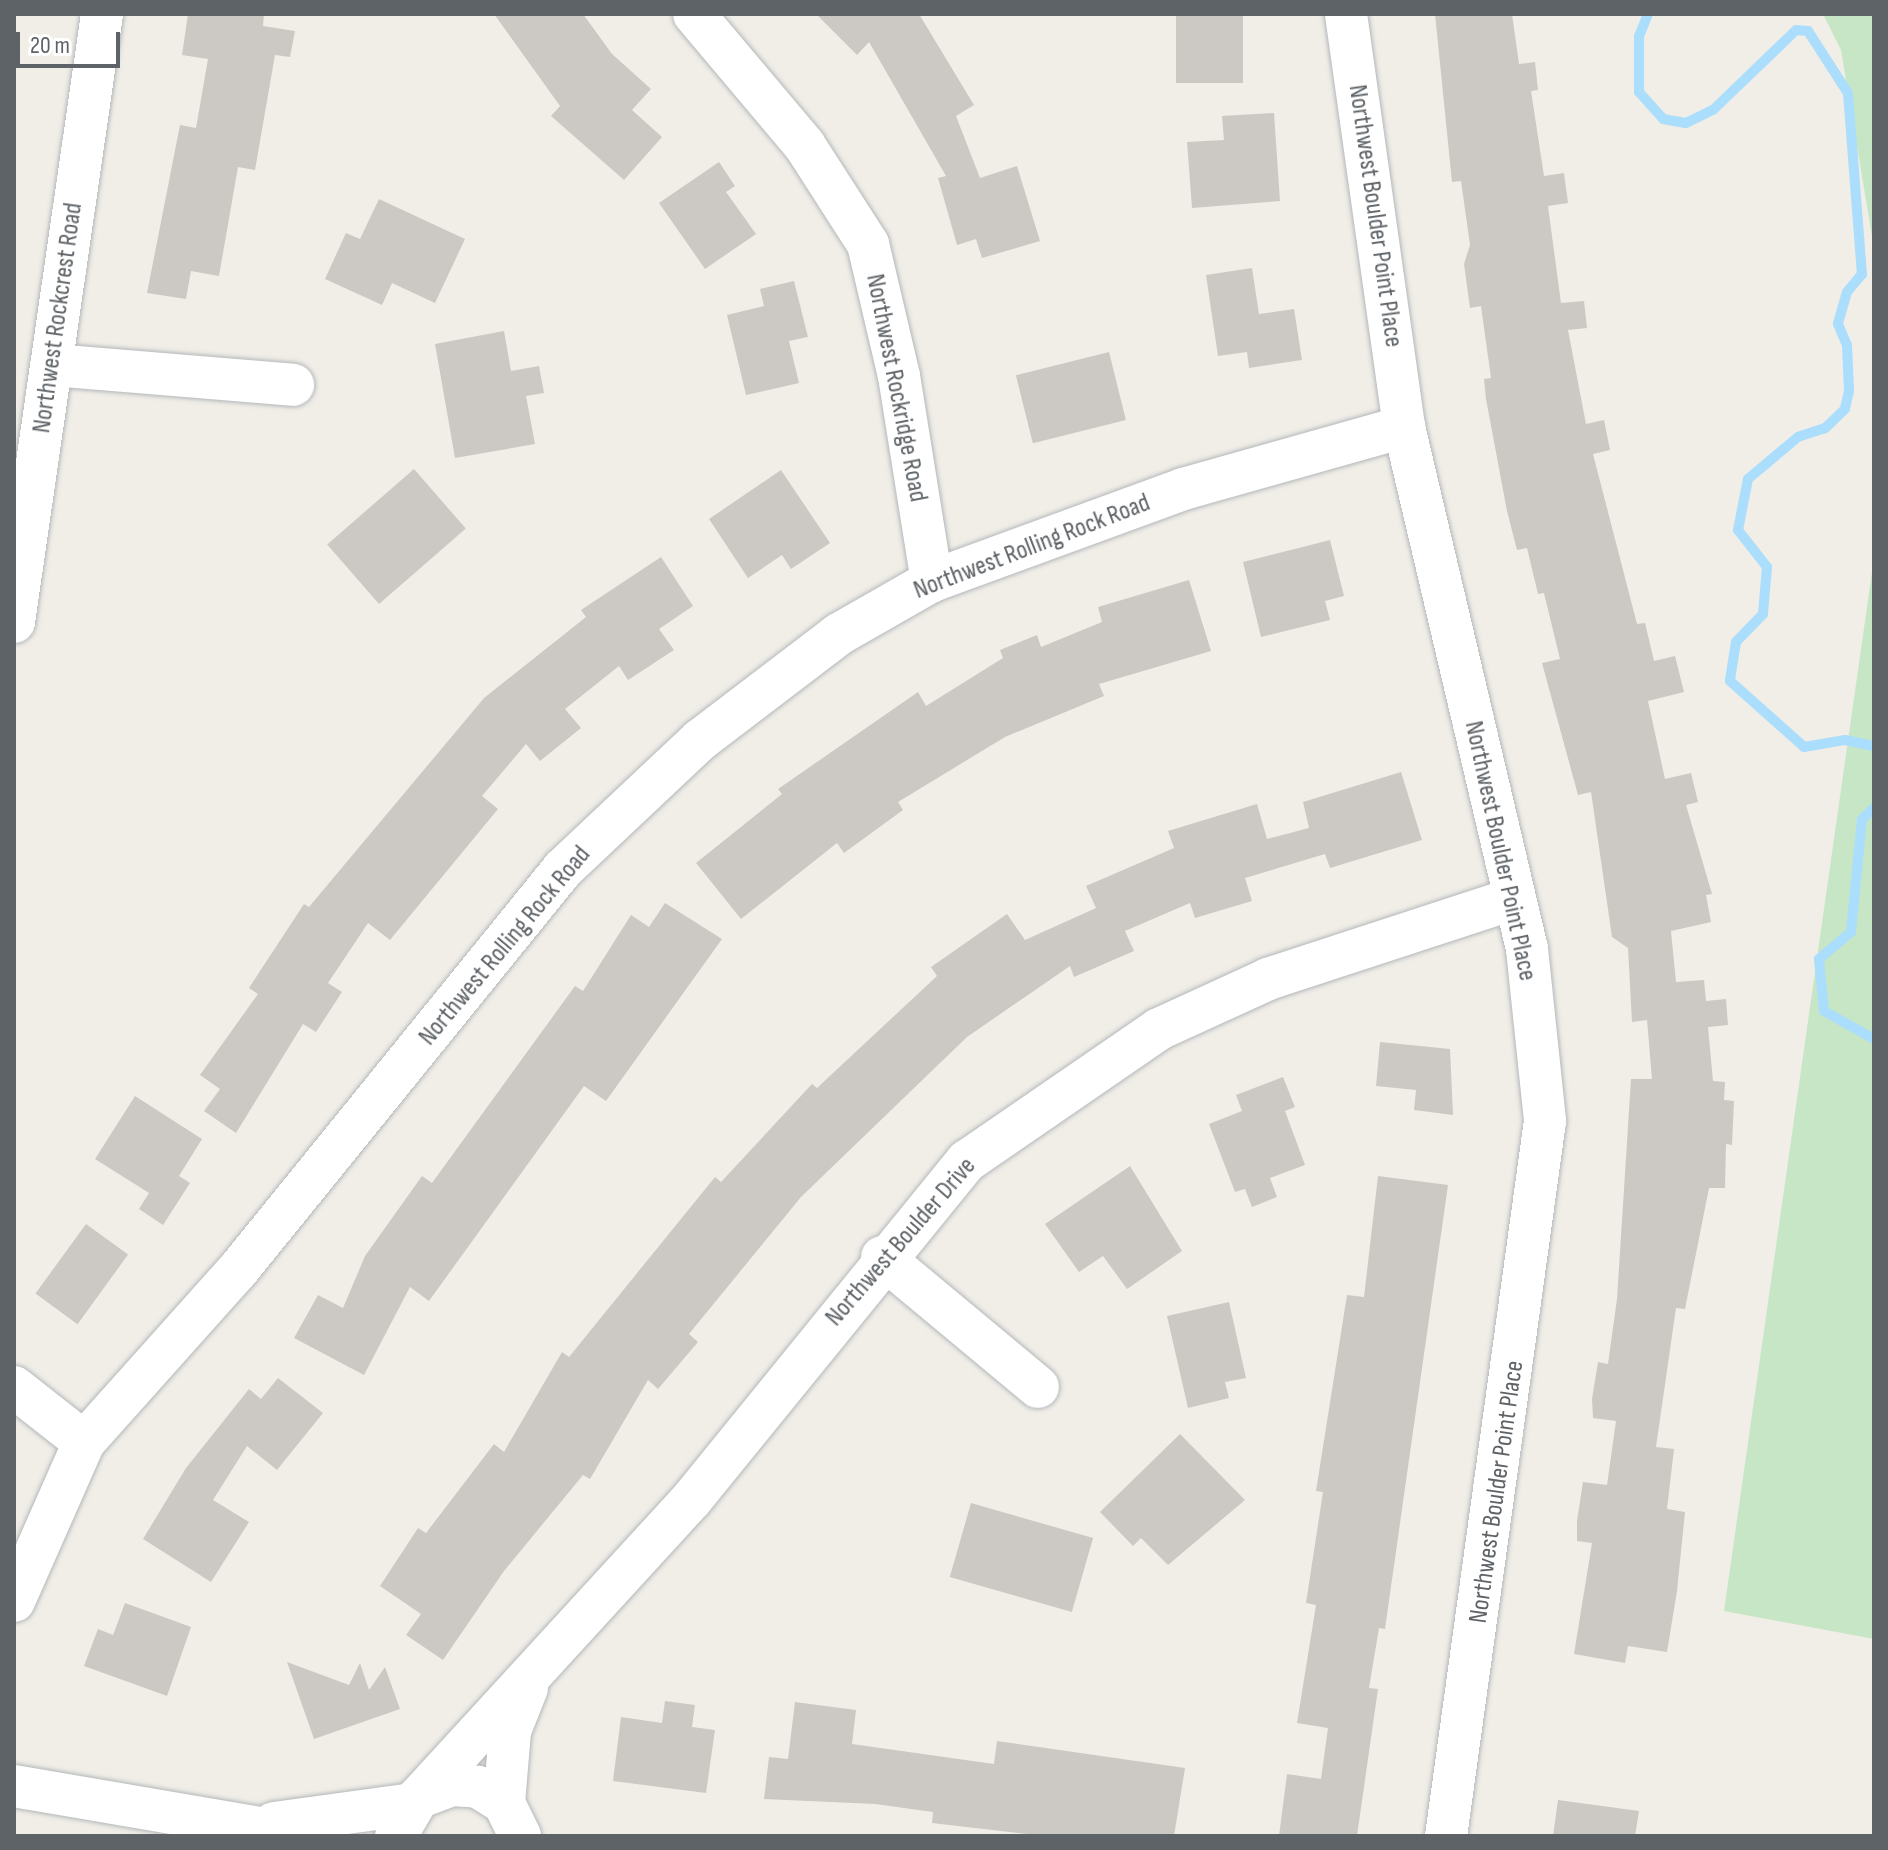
<!DOCTYPE html>
<style>
body{margin:0}
#map{position:relative;width:1888px;height:1850px;overflow:hidden;background:#f0eee7;font-family:"Sofia Sans Condensed",sans-serif}
div>[style]{position:absolute}
.green>*{inset:0;background:#c7e6c5}
.stream>*{height:10px;margin:-5px;padding:0 5px;transform-origin:5px;border-radius:5px;background:#abddfc}
.building>*{inset:0;background:#ccc9c4;transform-origin:0 0}
.roads{filter:drop-shadow(0 0 2px #b4b7bb) drop-shadow(0 0 2px #b4b7bb)}
.minor>*{height:42px;margin:-21px;padding:0 21px;transform-origin:21px;border-radius:21px;background:#fff}
span{translate:-50% -50%;white-space:nowrap;text-align:center;line-height:1.15;-webkit-text-stroke:7px #fff;paint-order:stroke}
.street-label{font-size:26px;color:#5e6367}
.frame{position:absolute;inset:0;border:16px solid #5e6367;pointer-events:none}
.scale{position:absolute;left:16px;top:32px;width:104px;height:36px;box-sizing:border-box;border:4px solid #5e6367;border-top:0;padding-left:10px;font-size:24px;line-height:28px;white-space:nowrap;color:#5e6367;-webkit-text-stroke:6px #fff;paint-order:stroke}
</style>
<div id="map">
<div class="green">
<i style="clip-path:polygon(1823px 14px,1874px 14px,1874px 248px,1841px 50px)"></i>
<i style="clip-path:polygon(1874px 558px,1874px 1639px,1724px 1611px)"></i>
</div>
<div class="stream">
<i style="left:1648px;top:14px;width:24px;rotate:112deg"></i>
<i style="left:1639px;top:36px;width:56px;rotate:90deg"></i>
<i style="left:1639px;top:92px;width:36px;rotate:48deg"></i>
<i style="left:1663px;top:119px;width:23px;rotate:10deg"></i>
<i style="left:1686px;top:123px;width:30px;rotate:-26deg"></i>
<i style="left:1713px;top:110px;width:115px;rotate:-43.9deg"></i>
<i style="left:1796px;top:30px;width:12px;rotate:5deg"></i>
<i style="left:1808px;top:31px;width:74px;rotate:57.2deg"></i>
<i style="left:1848px;top:93px;width:182px;rotate:85.6deg"></i>
<i style="left:1862px;top:274px;width:23px;rotate:130deg"></i>
<i style="left:1847px;top:292px;width:33px;rotate:106deg"></i>
<i style="left:1838px;top:324px;width:23px;rotate:67deg"></i>
<i style="left:1847px;top:345px;width:46px;rotate:87.5deg"></i>
<i style="left:1849px;top:391px;width:18px;rotate:103deg"></i>
<i style="left:1845px;top:409px;width:28px;rotate:136deg"></i>
<i style="left:1825px;top:428px;width:28px;rotate:162deg"></i>
<i style="left:1798px;top:437px;width:65px;rotate:140deg"></i>
<i style="left:1748px;top:479px;width:52px;rotate:101.1deg"></i>
<i style="left:1738px;top:530px;width:47px;rotate:51.9deg"></i>
<i style="left:1767px;top:567px;width:47px;rotate:94.9deg"></i>
<i style="left:1763px;top:614px;width:39px;rotate:134deg"></i>
<i style="left:1736px;top:642px;width:39px;rotate:99deg"></i>
<i style="left:1730px;top:681px;width:99px;rotate:41.7deg"></i>
<i style="left:1804px;top:747px;width:42px;rotate:-9.7deg"></i>
<i style="left:1845px;top:740px;width:30px;rotate:12deg"></i>
<i style="left:1874px;top:808px;width:16px;rotate:137deg"></i>
<i style="left:1862px;top:819px;width:114px;rotate:95.6deg"></i>
<i style="left:1851px;top:932px;width:42px;rotate:139.8deg"></i>
<i style="left:1819px;top:959px;width:52px;rotate:84.5deg"></i>
<i style="left:1824px;top:1011px;width:57px;rotate:29.2deg"></i>
</div>
<div class="building">
<i style="clip-path:polygon(188px 14px,264px 14px,263px 26px,295px 31px,290px 57px,275px 55px,255px 170px,238px 167px,219px 276px,191px 271px,186px 299px,147px 293px,180px 125px,196px 128px,208px 59px,182px 55px)"></i>
<i style="clip-path:polygon(494px 14px,583px 14px,612px 54px,651px 89px,632px 110px,662px 137px,624px 180px,551px 116px,560px 106px)"></i>
<i style="clip-path:polygon(816px 14px,919px 14px,974px 105px,956px 116px,980px 178px,1017px 166px,1040px 241px,982px 258px,976px 239px,957px 245px,938px 178px,946px 176px,869px 42px,857px 55px)"></i>
<i style="left:1176px;top:14px;width:67px;height:69px"></i>
<i style="clip-path:polygon(1435px 14px,1512px 14px,1519px 64px,1535px 62px,1538px 90px,1531px 91px,1544px 176px,1564px 173px,1568px 203px,1548px 206px,1561px 303px,1584px 301px,1587px 328px,1568px 330px,1586px 424px,1604px 420px,1610px 450px,1593px 454px,1637px 624px,1645px 623px,1654px 661px,1675px 656px,1684px 692px,1648px 701px,1665px 779px,1691px 773px,1698px 802px,1686px 805px,1712px 894px,1706px 895px,1711px 922px,1671px 931px,1676px 982px,1704px 980px,1706px 1001px,1726px 999px,1728px 1025px,1708px 1027px,1713px 1081px,1725px 1082px,1724px 1100px,1734px 1101px,1732px 1145px,1726px 1144px,1725px 1188px,1709px 1188px,1685px 1309px,1676px 1308px,1656px 1447px,1674px 1449px,1667px 1509px,1685px 1512px,1677px 1591px,1667px 1652px,1628px 1646px,1625px 1663px,1574px 1654px,1592px 1543px,1577px 1541px,1577px 1521px,1583px 1482px,1607px 1485px,1616px 1421px,1593px 1418px,1592px 1399px,1598px 1362px,1608px 1364px,1617px 1299px,1631px 1079px,1652px 1079px,1647px 1020px,1632px 1022px,1628px 948px,1612px 937px,1591px 792px,1578px 795px,1542px 663px,1560px 659px,1544px 593px,1538px 594px,1527px 548px,1517px 550px,1507px 511px,1486px 399px,1484px 379px,1491px 378px,1481px 306px,1470px 308px,1464px 264px,1470px 245px,1461px 181px,1452px 182px)"></i>
<i style="clip-path:polygon(1274px 113px,1280px 201px,1192px 208px,1187px 142px,1224px 140px,1222px 116px)"></i>
<i style="clip-path:polygon(719px 162px,735px 186px,726px 192px,756px 234px,705px 269px,659px 203px)"></i>
<i style="clip-path:polygon(379px 199px,465px 239px,435px 303px,392px 283px,382px 305px,325px 279px,346px 233px,360px 239px)"></i>
<i style="clip-path:polygon(1252px 268px,1259px 314px,1294px 309px,1302px 360px,1249px 368px,1247px 352px,1218px 356px,1206px 275px)"></i>
<i style="clip-path:polygon(794px 281px,808px 337px,789px 341px,799px 383px,746px 395px,727px 315px,764px 306px,760px 289px)"></i>
<i style="clip-path:polygon(504px 331px,511px 371px,539px 366px,544px 393px,526px 396px,535px 444px,455px 458px,435px 344px)"></i>
<i style="left:1109px;top:352px;width:70px;height:96px;rotate:76deg"></i>
<i style="left:414px;top:469px;width:79px;height:115px;rotate:49deg"></i>
<i style="clip-path:polygon(781px 470px,830px 543px,791px 569px,782px 555px,748px 578px,709px 519px)"></i>
<i style="clip-path:polygon(1330px 540px,1344px 596px,1325px 601px,1330px 620px,1261px 637px,1243px 562px)"></i>
<i style="clip-path:polygon(661px 557px,693px 606px,659px 629px,674px 650px,628px 680px,619px 666px,565px 709px,581px 728px,540px 761px,526px 744px,482px 796px,498px 809px,390px 940px,368px 923px,328px 983px,342px 992px,316px 1032px,303px 1024px,236px 1133px,204px 1111px,220px 1089px,200px 1075px,258px 994px,249px 988px,304px 904px,309px 907px,484px 698px,586px 617px,581px 610px)"></i>
<i style="clip-path:polygon(1189px 580px,1211px 651px,1099px 684px,1104px 696px,1005px 737px,898px 802px,903px 810px,844px 853px,837px 843px,741px 919px,696px 863px,782px 794px,778px 789px,918px 692px,926px 706px,1003px 658px,1000px 650px,1037px 635px,1041px 647px,1102px 622px,1098px 607px)"></i>
<i style="clip-path:polygon(1401px 772px,1422px 840px,1330px 868px,1325px 854px,1245px 878px,1252px 901px,1195px 918px,1190px 903px,1125px 931px,1134px 951px,1074px 977px,1070px 966px,967px 1037px,801px 1197px,689px 1334px,698px 1342px,658px 1389px,648px 1380px,590px 1479px,583px 1475px,504px 1571px,443px 1660px,406px 1635px,421px 1614px,380px 1586px,418px 1528px,426px 1533px,494px 1444px,504px 1452px,562px 1352px,569px 1357px,715px 1177px,721px 1182px,812px 1084px,817px 1088px,937px 976px,931px 967px,1007px 914px,1025px 940px,1096px 908px,1086px 886px,1174px 848px,1168px 831px,1257px 804px,1267px 839px,1309px 828px,1303px 802px)"></i>
<i style="clip-path:polygon(665px 903px,722px 939px,606px 1101px,584px 1086px,429px 1301px,410px 1287px,364px 1375px,294px 1338px,318px 1295px,343px 1308px,365px 1256px,422px 1176px,432px 1183px,575px 986px,583px 991px,631px 915px,649px 927px)"></i>
<i style="clip-path:polygon(1380px 1042px,1450px 1049px,1453px 1115px,1414px 1110px,1416px 1090px,1376px 1086px)"></i>
<i style="clip-path:polygon(1283px 1077px,1295px 1107px,1285px 1111px,1305px 1165px,1270px 1178px,1277px 1197px,1252px 1207px,1245px 1189px,1235px 1192px,1209px 1124px,1242px 1111px,1236px 1095px)"></i>
<i style="clip-path:polygon(135px 1096px,202px 1139px,179px 1176px,190px 1183px,163px 1225px,139px 1209px,149px 1193px,95px 1159px)"></i>
<i style="clip-path:polygon(1130px 1166px,1182px 1251px,1127px 1289px,1103px 1256px,1079px 1272px,1045px 1224px)"></i>
<i style="clip-path:polygon(1378px 1176px,1448px 1185px,1385px 1629px,1379px 1628px,1369px 1688px,1378px 1689px,1357px 1836px,1279px 1836px,1287px 1774px,1321px 1779px,1328px 1728px,1297px 1723px,1316px 1605px,1306px 1603px,1323px 1492px,1316px 1491px,1347px 1295px,1364px 1297px)"></i>
<i style="left:86px;top:1224px;width:52px;height:86px;rotate:36deg"></i>
<i style="clip-path:polygon(1229px 1302px,1246px 1378px,1225px 1382px,1229px 1398px,1188px 1408px,1167px 1316px)"></i>
<i style="clip-path:polygon(278px 1378px,323px 1413px,277px 1470px,247px 1446px,213px 1500px,249px 1522px,211px 1582px,143px 1539px,186px 1468px,249px 1389px,261px 1399px)"></i>
<i style="clip-path:polygon(1180px 1434px,1245px 1500px,1168px 1565px,1141px 1538px,1133px 1546px,1100px 1512px)"></i>
<i style="left:971px;top:1503px;width:127px;height:77px;rotate:16deg"></i>
<i style="clip-path:polygon(125px 1603px,191px 1627px,167px 1696px,84px 1666px,98px 1629px,113px 1635px)"></i>
<i style="clip-path:polygon(287px 1662px,349px 1685px,360px 1663px,369px 1690px,385px 1667px,400px 1709px,314px 1739px)"></i>
<i style="clip-path:polygon(665px 1701px,695px 1705px,692px 1727px,715px 1730px,706px 1793px,613px 1781px,621px 1717px,662px 1723px)"></i>
<i style="clip-path:polygon(795px 1702px,856px 1710px,852px 1744px,994px 1764px,997px 1741px,1185px 1768px,1174px 1836px,1045px 1836px,932px 1823px,933px 1812px,875px 1804px,764px 1799px,769px 1757px,788px 1759px)"></i>
<i style="clip-path:polygon(1558px 1800px,1639px 1811px,1635px 1836px,1553px 1836px)"></i>
</div>
<div class="roads">
<div class="minor">
<i style="left:694px;top:14px;width:172px;rotate:49.9deg"></i>
<i style="left:805px;top:146px;width:117px;rotate:57.3deg"></i>
<i style="left:868px;top:244px;width:136px;rotate:76.8deg"></i>
<i style="left:899px;top:376px;width:208px;rotate:80.9deg"></i>
<i style="left:1346px;top:14px;width:417px;rotate:82deg"></i>
<i style="left:1404px;top:427px;width:536px;rotate:76.74deg"></i>
<i style="left:1527px;top:949px;width:173px;rotate:84deg"></i>
<i style="left:1545px;top:1121px;width:722px;rotate:97.88deg"></i>
<i style="left:52px;top:365px;width:242px;rotate:4.7deg"></i>
<i style="left:14px;top:622px;width:614px;rotate:-81.76deg"></i>
<i style="left:882px;top:1257px;width:203px;rotate:39.8deg"></i>
<i style="left:14px;top:1387px;width:89px;rotate:38.2deg"></i>
<i style="left:14px;top:1601px;width:174px;rotate:-66.2deg"></i>
<i style="left:84px;top:1442px;width:231px;rotate:-48.2deg"></i>
<i style="left:238px;top:1270px;width:516px;rotate:-50.98deg"></i>
<i style="left:563px;top:869px;width:188px;rotate:-43.3deg"></i>
<i style="left:700px;top:740px;width:175px;rotate:-37.3deg"></i>
<i style="left:839px;top:634px;width:107px;rotate:-29.7deg"></i>
<i style="left:932px;top:581px;width:267px;rotate:-20.1deg"></i>
<i style="left:1183px;top:489px;width:230px;rotate:-15.7deg"></i>
<i style="left:14px;top:1786px;width:298px;rotate:9.7deg"></i>
<i style="left:418px;top:1798px;width:406px;rotate:-47.5deg"></i>
<i style="left:692px;top:1499px;width:436px;rotate:-50.9deg"></i>
<i style="left:967px;top:1161px;width:233px;rotate:-34.5deg"></i>
<i style="left:1159px;top:1029px;width:120px;rotate:-24.6deg"></i>
<i style="left:1268px;top:979px;width:258px;rotate:-18.1deg"></i>
<i style="left:504px;top:1803px;width:72px;rotate:-85.2deg"></i>
<i style="left:510px;top:1731px;width:46px;rotate:-68.4deg"></i>
<i style="left:274px;top:1823px;width:140px;rotate:-7.8deg"></i>
<i style="left:396px;top:1836px;width:44px;rotate:-59.9deg"></i>
<i style="left:418px;top:1798px;width:36px;rotate:-21deg"></i>
<i style="left:452px;top:1785px;width:26px;rotate:4deg"></i>
<i style="left:478px;top:1787px;width:31px;rotate:32deg"></i>
<i style="left:504px;top:1803px;width:37px;rotate:64deg"></i>
</div>
</div>
<div class="street-label">
<span style="left:1375px;top:216px;rotate:82deg">Northwest Boulder Point Place</span>
<span style="left:58px;top:318px;rotate:-82deg">Northwest Rockcrest Road</span>
<span style="left:896px;top:388px;rotate:79deg">Northwest Rockridge Road</span>
<span style="left:1032px;top:547px;rotate:-21deg">Northwest Rolling Rock Road</span>
<span style="left:1500px;top:851px;rotate:78deg">Northwest Boulder Point Place</span>
<span style="left:505px;top:946px;rotate:-50deg">Northwest Rolling Rock Road</span>
<span style="left:901px;top:1242px;rotate:-49deg">Northwest Boulder Drive</span>
<span style="left:1497px;top:1492px;rotate:-82deg">Northwest Boulder Point Place</span>
</div>
<div class="frame"></div>
<div class="scale">20 m</div>
</div>
